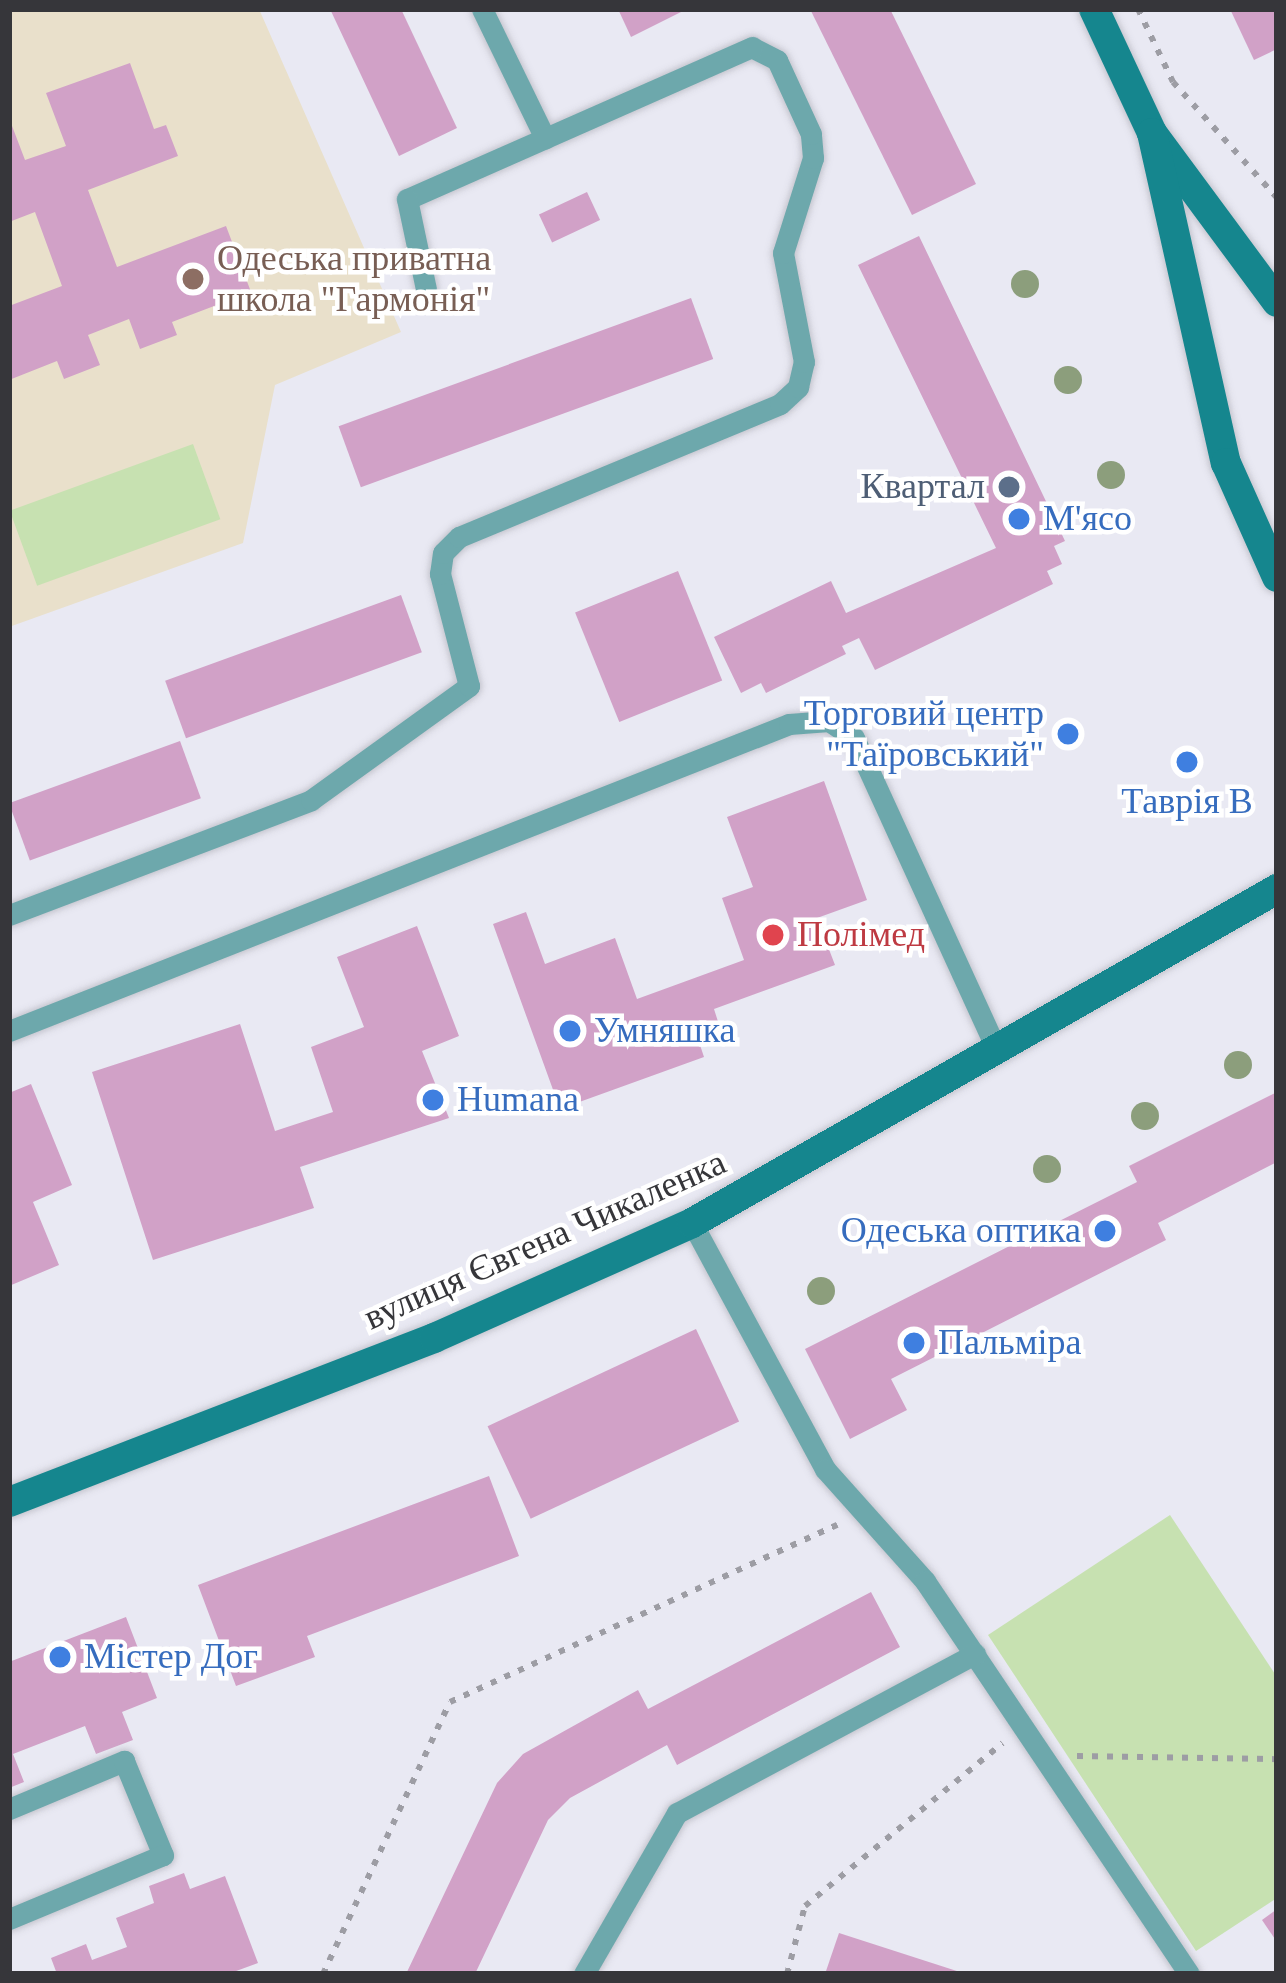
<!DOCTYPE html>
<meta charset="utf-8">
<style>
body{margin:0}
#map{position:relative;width:1286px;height:1983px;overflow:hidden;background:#e9e9f3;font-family:"Times New Roman",serif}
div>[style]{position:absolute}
.education>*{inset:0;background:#e9e0cb}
.green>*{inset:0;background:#c7e1b1;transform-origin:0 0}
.building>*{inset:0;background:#d1a1c7;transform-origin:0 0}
.path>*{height:6px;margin-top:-3px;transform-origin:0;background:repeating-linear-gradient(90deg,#9d9da4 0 6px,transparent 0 15px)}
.roads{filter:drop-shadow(0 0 3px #c5c5ce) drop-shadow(0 0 3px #c5c5ce)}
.lane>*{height:21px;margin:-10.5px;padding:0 10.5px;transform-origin:10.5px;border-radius:10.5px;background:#6da8ac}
.secondary>*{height:30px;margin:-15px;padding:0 15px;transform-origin:15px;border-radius:15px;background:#15868e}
.trees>*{width:28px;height:28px;margin:-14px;border-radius:50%;background:#8c9e7c}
.dots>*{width:33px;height:33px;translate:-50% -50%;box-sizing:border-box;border:6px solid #fff;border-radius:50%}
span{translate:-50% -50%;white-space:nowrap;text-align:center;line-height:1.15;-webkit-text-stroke:9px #fff;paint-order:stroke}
.education-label{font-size:36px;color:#785e54}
.left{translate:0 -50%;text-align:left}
.service-label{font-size:36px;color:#4e5e75}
.right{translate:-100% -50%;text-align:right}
.shop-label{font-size:36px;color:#366cbe}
.health-label{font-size:36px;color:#be3a42}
.street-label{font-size:36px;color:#36363a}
.frame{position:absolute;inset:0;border:12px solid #36363a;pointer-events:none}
</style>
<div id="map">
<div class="education">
<i style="clip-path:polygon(9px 9px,259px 9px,401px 332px,275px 385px,243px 543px,9px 627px)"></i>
</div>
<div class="green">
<i style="left:193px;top:444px;width:80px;height:195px;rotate:70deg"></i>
<i style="clip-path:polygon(1170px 1515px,1277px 1677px,1277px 1898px,1196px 1951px,988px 1635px)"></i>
</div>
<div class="building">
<i style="clip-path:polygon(330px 9px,401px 9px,457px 128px,399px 156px)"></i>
<i style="clip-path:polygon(618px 9px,687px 9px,631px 37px)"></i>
<i style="clip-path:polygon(810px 9px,890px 9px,976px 184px,912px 215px)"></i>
<i style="clip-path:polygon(1230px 9px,1277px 9px,1277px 49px,1254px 60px)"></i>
<i style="clip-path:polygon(130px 63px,154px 129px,166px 125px,178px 156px,88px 190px,117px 267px,226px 226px,251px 292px,172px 322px,177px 335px,140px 349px,129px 319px,88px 335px,100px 365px,64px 379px,57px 361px,9px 380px,9px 306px,62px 286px,35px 212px,9px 222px,9px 118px,25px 160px,66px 146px,46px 93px)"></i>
<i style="left:587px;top:192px;width:31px;height:53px;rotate:65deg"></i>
<i style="clip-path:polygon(919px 236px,1065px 541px,1054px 546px,1062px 564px,1047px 571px,1053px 584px,875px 670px,859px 638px,842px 646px,846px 654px,766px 693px,761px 683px,741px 693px,714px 637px,831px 581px,846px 613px,996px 548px,858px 265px)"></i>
<i style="left:691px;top:298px;width:65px;height:375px;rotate:70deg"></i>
<i style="left:678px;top:571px;width:118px;height:111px;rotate:68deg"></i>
<i style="left:401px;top:595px;width:61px;height:251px;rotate:70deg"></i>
<i style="left:180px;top:741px;width:61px;height:182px;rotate:70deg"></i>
<i style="clip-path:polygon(824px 781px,867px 900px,817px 918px,835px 965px,714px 1009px,721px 1031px,698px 1039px,704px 1057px,560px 1109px,493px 924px,526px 912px,545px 964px,615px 938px,637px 999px,744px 960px,722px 898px,753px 887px,727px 817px)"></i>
<i style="clip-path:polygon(417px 926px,459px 1036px,422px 1051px,449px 1118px,300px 1167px,314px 1208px,153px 1260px,92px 1072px,240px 1024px,275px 1131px,333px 1112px,311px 1047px,364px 1027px,337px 957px)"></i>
<i style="clip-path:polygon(31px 1084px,72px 1185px,33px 1202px,59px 1265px,9px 1286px,9px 1093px)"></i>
<i style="clip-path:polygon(1277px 1092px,1277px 1162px,1158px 1223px,1166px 1240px,891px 1379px,907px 1410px,850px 1439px,805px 1349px,1137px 1182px,1129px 1166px)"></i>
<i style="left:696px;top:1329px;width:102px;height:230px;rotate:65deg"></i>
<i style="clip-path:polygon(489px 1476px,519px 1556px,307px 1636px,315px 1657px,236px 1686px,198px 1585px)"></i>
<i style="clip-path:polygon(871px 1592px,900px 1647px,677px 1765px,667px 1745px,570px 1798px,548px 1820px,475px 1974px,406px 1974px,497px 1783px,523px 1754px,638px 1690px,648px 1709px)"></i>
<i style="clip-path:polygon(126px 1617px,157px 1698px,122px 1712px,133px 1740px,96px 1754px,85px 1726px,13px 1754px,24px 1782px,9px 1788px,9px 1662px)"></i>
<i style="clip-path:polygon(184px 1873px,190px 1889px,225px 1876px,258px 1963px,228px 1974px,57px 1974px,51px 1958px,86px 1944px,92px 1960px,127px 1947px,116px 1918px,154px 1903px,149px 1886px)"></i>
<i style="clip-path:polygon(1277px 1909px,1277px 1942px,1262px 1920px)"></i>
<i style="clip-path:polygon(839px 1933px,963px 1973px,963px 1974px,825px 1974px)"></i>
</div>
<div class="path">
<i style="left:1138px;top:9px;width:81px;rotate:64.4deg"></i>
<i style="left:1173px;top:82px;width:156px;rotate:48.1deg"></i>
<i style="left:1077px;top:1756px;width:200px;rotate:0.9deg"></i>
<i style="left:323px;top:1974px;width:300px;rotate:-65deg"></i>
<i style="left:450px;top:1702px;width:426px;rotate:-24.6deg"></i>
<i style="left:787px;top:1974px;width:70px;rotate:-75.2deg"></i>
<i style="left:805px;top:1906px;width:256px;rotate:-39.5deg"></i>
</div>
<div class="roads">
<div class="lane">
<i style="left:482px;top:9px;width:144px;rotate:64deg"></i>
<i style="left:9px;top:915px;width:323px;rotate:-20.8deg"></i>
<i style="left:311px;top:800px;width:195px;rotate:-35.8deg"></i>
<i style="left:469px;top:686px;width:116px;rotate:-104.5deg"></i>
<i style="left:440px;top:574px;width:21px;rotate:-82deg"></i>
<i style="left:443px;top:553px;width:23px;rotate:-45deg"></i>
<i style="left:459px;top:537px;width:347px;rotate:-22.5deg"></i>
<i style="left:780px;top:404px;width:25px;rotate:-43deg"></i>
<i style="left:798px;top:387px;width:26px;rotate:-77deg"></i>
<i style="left:804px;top:362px;width:111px;rotate:-100.9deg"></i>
<i style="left:783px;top:253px;width:100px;rotate:-72.5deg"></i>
<i style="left:813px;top:158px;width:24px;rotate:-95deg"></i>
<i style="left:811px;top:134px;width:81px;rotate:-114.7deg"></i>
<i style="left:777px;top:60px;width:28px;rotate:-153deg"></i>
<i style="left:752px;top:47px;width:377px;rotate:156.2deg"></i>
<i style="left:407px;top:199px;width:92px;rotate:78.1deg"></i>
<i style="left:9px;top:1031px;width:838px;rotate:-21.48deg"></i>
<i style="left:789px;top:724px;width:40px;rotate:-4.3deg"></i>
<i style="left:829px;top:721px;width:30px;rotate:34deg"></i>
<i style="left:854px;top:738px;width:344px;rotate:65.4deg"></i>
<i style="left:692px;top:1223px;width:280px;rotate:61.6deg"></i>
<i style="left:825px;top:1469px;width:150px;rotate:48.2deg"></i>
<i style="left:925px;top:1581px;width:473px;rotate:56.1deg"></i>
<i style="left:9px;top:1809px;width:125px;rotate:-22.7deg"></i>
<i style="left:124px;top:1761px;width:102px;rotate:67.5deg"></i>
<i style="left:163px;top:1855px;width:167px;rotate:157.4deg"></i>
<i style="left:584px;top:1974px;width:186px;rotate:-60deg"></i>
<i style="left:677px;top:1813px;width:338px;rotate:-28.1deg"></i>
</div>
<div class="secondary">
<i style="left:1094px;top:9px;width:137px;rotate:64.9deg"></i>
<i style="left:1152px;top:133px;width:210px;rotate:53.5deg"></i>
<i style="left:1152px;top:133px;width:338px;rotate:77.4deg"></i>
<i style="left:1226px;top:463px;width:125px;rotate:65.9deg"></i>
<i style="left:9px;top:1502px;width:456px;rotate:-21.1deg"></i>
<i style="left:434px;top:1338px;width:282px;rotate:-24deg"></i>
<i style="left:692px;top:1223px;width:674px;rotate:-29.72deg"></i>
</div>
</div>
<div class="trees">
<i style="left:1025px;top:284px"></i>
<i style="left:1068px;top:380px"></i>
<i style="left:1111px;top:475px"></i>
<i style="left:1238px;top:1065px"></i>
<i style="left:1145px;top:1116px"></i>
<i style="left:1047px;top:1169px"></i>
<i style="left:821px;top:1291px"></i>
</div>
<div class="dots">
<i style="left:193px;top:279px;background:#8d6e63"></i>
<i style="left:1009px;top:487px;background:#5c6f8a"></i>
<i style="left:1019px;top:519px;background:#3f7fe0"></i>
<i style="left:1068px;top:734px;background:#3f7fe0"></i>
<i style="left:1187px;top:762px;background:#3f7fe0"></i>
<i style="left:773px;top:935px;background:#e0444e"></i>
<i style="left:570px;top:1031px;background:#3f7fe0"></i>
<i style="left:433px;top:1100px;background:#3f7fe0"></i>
<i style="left:1105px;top:1231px;background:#3f7fe0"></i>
<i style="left:914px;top:1343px;background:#3f7fe0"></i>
<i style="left:60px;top:1657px;background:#3f7fe0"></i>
</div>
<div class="education-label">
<span class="left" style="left:217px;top:279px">Одеська приватна<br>школа "Гармонія"</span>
</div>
<div class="service-label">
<span class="right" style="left:985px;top:487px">Квартал</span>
</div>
<div class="shop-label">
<span class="left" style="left:1043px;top:519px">М'ясо</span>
<span class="right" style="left:1044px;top:734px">Торговий центр<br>"Таїровський"</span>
<span style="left:1187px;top:802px">Таврія В</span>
<span class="left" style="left:594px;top:1031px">Умняшка</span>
<span class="left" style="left:457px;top:1100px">Humana</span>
<span class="right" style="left:1081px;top:1231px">Одеська оптика</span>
<span class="left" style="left:938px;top:1343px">Пальміра</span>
<span class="left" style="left:84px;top:1657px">Містер Дог</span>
</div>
<div class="health-label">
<span class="left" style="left:797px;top:935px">Полімед</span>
</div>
<div class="street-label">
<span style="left:545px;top:1240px;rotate:-24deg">вулиця Євгена Чикаленка</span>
</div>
<div class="frame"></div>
</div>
